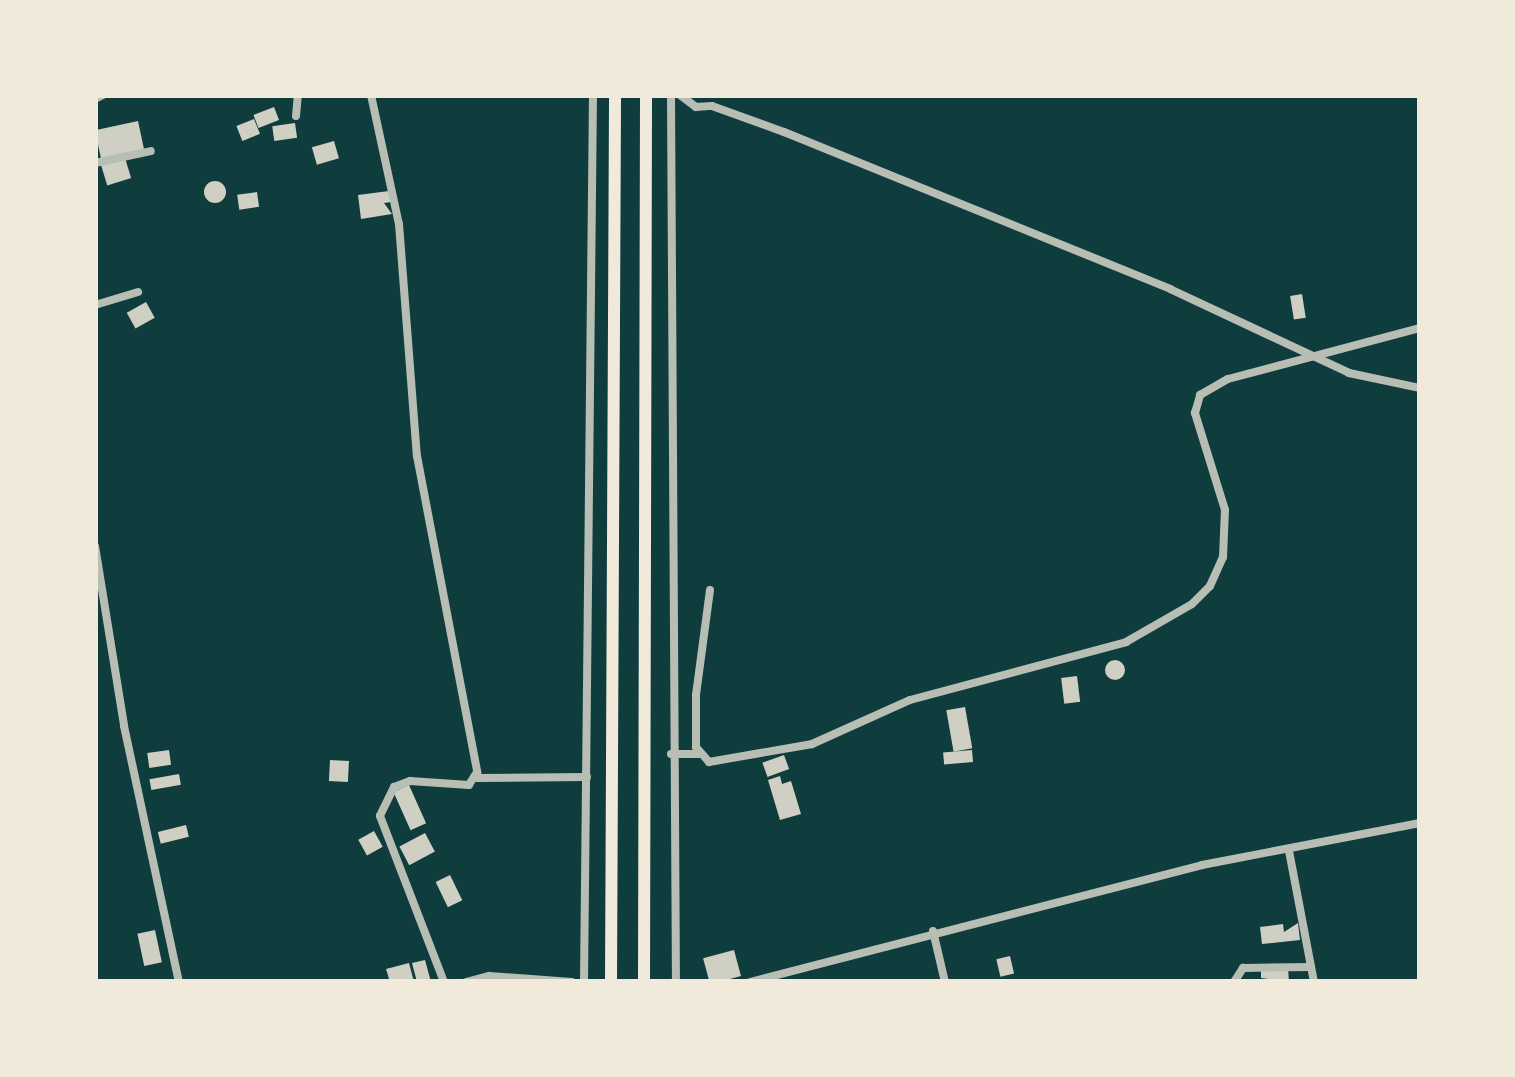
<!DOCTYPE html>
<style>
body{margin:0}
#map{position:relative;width:1515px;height:1077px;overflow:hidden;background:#0f3d3e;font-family:"IBM Plex Sans",sans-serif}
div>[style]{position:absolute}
.building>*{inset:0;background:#cfcfc3;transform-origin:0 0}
.round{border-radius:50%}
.minor>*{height:8px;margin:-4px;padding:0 4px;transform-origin:4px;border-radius:4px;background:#b8beb3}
.trunk>*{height:12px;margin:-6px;padding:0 6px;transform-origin:6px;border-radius:6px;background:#f1e9da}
span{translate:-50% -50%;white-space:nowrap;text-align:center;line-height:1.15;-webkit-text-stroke:8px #f1e9da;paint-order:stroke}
.frame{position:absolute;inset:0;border:98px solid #f1e9da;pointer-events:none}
</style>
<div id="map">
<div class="building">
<i style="left:274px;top:107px;width:14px;height:22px;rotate:69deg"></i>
<i style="left:254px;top:119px;width:16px;height:19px;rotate:68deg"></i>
<i style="left:138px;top:121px;width:30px;height:44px;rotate:78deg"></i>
<i style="left:295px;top:123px;width:15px;height:23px;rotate:82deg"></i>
<i style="left:334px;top:141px;width:18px;height:23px;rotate:74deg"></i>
<i style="left:125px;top:158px;width:21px;height:25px;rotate:73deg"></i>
<i class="round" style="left:204px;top:181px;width:22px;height:22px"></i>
<i style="clip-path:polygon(389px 191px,391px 202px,384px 203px,392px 214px,361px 219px,358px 195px)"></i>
<i style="left:257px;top:192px;width:15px;height:20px;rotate:82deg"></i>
<i style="left:1302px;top:294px;width:24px;height:12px;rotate:81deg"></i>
<i style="left:146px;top:302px;width:18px;height:22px;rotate:61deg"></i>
<i class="round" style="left:1105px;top:660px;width:20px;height:20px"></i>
<i style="left:1077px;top:676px;width:26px;height:16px;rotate:83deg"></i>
<i style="left:965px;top:707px;width:42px;height:19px;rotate:80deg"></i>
<i style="left:169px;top:750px;width:15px;height:22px;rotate:82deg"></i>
<i style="left:972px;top:750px;width:12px;height:29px;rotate:85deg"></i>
<i style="left:784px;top:755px;width:15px;height:23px;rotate:70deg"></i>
<i style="left:330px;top:760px;width:19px;height:21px;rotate:3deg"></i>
<i style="left:179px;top:774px;width:11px;height:30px;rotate:80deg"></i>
<i style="clip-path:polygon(780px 776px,782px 784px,791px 781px,801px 814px,780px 820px,768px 780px)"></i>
<i style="left:409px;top:785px;width:42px;height:17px;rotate:66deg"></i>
<i style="left:186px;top:825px;width:12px;height:29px;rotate:76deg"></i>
<i style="left:374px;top:831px;width:18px;height:18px;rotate:61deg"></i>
<i style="left:425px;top:833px;width:21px;height:29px;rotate:62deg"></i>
<i style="left:450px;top:875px;width:28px;height:16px;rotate:64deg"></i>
<i style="clip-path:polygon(1298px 923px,1300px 940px,1262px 944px,1260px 927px,1283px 924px,1284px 932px)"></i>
<i style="left:155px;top:930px;width:33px;height:18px;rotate:78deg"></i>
<i style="left:734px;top:950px;width:27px;height:32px;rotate:75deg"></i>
<i style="left:1010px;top:956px;width:18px;height:14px;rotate:77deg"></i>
<i style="clip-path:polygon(425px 960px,431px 982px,417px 982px,412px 963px)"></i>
<i style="clip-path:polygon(409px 963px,414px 982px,390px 982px,386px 969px)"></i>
<i style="clip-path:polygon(1288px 968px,1289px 982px,1261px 978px,1261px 969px)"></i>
</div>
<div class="minor">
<i style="left:371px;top:95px;width:132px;rotate:77.8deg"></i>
<i style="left:399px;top:224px;width:233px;rotate:85.6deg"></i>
<i style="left:417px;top:456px;width:322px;rotate:79.2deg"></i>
<i style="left:477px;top:772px;width:15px;rotate:122deg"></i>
<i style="left:469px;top:785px;width:59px;rotate:-176.1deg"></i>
<i style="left:410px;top:781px;width:17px;rotate:159deg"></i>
<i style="left:394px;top:787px;width:32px;rotate:116deg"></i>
<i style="left:380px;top:816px;width:178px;rotate:68.9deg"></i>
<i style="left:671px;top:95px;width:887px;rotate:89.68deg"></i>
<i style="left:680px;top:95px;width:20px;rotate:37deg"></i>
<i style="left:696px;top:107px;width:16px;rotate:-4deg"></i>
<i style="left:712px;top:106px;width:77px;rotate:19.9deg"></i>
<i style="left:784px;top:132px;width:417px;rotate:22.1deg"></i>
<i style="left:1170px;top:289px;width:198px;rotate:25.1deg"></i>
<i style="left:1349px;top:373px;width:73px;rotate:11.9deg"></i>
<i style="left:95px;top:99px;width:9px;rotate:-27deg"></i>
<i style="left:296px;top:116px;width:21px;rotate:-85deg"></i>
<i style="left:95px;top:163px;width:57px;rotate:-12.1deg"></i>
<i style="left:95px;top:305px;width:45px;rotate:-16.8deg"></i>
<i style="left:95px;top:546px;width:182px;rotate:80.8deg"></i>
<i style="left:124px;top:726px;width:262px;rotate:77.9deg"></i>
<i style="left:710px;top:590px;width:106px;rotate:97.6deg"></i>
<i style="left:696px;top:695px;width:52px;rotate:90deg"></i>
<i style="left:696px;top:747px;width:20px;rotate:49deg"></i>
<i style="left:709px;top:762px;width:105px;rotate:-9.9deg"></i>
<i style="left:812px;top:744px;width:107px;rotate:-24.2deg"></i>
<i style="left:910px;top:700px;width:224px;rotate:-15deg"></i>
<i style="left:1126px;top:642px;width:76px;rotate:-29.9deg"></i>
<i style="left:1192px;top:604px;width:25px;rotate:-45deg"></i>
<i style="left:1210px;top:586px;width:32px;rotate:-66deg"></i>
<i style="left:1223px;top:557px;width:47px;rotate:-87.6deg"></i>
<i style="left:1225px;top:510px;width:102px;rotate:-107.2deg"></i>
<i style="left:1195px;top:413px;width:19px;rotate:-74deg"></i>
<i style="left:1200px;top:395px;width:32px;rotate:-30deg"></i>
<i style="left:1228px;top:379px;width:199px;rotate:-14.9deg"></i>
<i style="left:671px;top:754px;width:28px"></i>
<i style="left:477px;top:778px;width:110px;rotate:-0.5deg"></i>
<i style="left:1289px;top:851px;width:133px;rotate:79.2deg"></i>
<i style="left:933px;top:931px;width:52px;rotate:76.8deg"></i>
<i style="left:466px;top:982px;width:24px;rotate:-15deg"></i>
<i style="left:489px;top:976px;width:83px;rotate:4.1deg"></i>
<i style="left:584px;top:982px;width:887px;rotate:-89.42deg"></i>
<i style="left:750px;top:982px;width:467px;rotate:-14.5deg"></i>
<i style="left:1202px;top:865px;width:222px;rotate:-10.9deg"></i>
<i style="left:1234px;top:982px;width:17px;rotate:-57deg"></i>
<i style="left:1243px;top:968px;width:68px;rotate:-0.8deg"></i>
</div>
<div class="trunk">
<i style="left:611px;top:982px;width:887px;rotate:-89.74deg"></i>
<i style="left:644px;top:982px;width:887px;rotate:-89.87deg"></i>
</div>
<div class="frame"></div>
</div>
